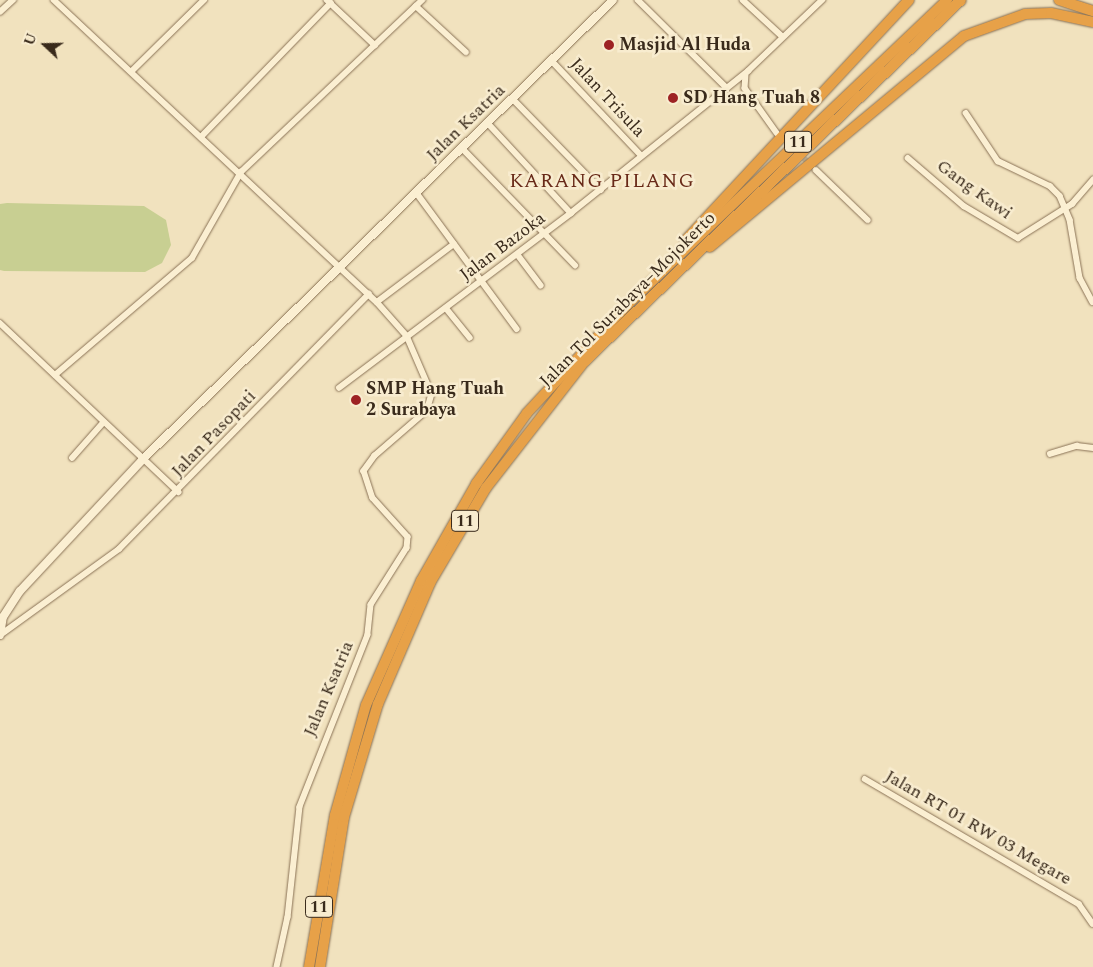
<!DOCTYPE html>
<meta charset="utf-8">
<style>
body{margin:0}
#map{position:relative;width:1093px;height:967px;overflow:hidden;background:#f1e2be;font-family:Spectral,serif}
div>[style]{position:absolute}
.green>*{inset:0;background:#c8cf92}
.street-tunnel>*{height:5.5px;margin-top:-2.75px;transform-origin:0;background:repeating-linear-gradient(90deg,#ccbd9d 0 5.5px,transparent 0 8.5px)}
.roads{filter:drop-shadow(0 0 1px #8a7256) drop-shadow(0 0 1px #8a7256)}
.street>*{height:5.5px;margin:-2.75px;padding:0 2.75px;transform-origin:2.75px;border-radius:2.75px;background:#fbefd2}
.secondary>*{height:8px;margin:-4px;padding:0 4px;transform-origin:4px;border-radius:4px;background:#fbefd2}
.highway>*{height:10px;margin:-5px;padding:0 5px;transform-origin:5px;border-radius:5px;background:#e7a148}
.dots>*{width:14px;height:14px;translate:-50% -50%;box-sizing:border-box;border:2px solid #f8eccf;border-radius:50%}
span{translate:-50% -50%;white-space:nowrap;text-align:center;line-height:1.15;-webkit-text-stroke:5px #f8eccf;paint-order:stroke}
.shield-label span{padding:1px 4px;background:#f8eccf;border:1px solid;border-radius:4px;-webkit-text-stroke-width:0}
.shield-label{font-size:16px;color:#392a1b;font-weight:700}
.poi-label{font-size:18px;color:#392a1b;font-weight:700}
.left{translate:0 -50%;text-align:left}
.street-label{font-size:18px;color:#392a1b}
.quarter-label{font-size:20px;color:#682918;letter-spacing:1px}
.north{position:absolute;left:20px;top:20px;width:50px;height:50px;-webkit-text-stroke:4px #f8eccf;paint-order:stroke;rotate:291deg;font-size:14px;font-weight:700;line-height:20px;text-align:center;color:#392a1b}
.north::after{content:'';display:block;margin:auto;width:18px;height:22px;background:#392a1b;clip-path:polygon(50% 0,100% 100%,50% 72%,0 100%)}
</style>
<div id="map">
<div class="green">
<i style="clip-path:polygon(7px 203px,144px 206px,166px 220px,171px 245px,162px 263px,145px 272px,4px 271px,0 270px,0 204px)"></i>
</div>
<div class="street-tunnel">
<i style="left:780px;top:135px;width:43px;rotate:44.1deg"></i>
</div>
<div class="roads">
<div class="street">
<i style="left:54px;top:0;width:442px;rotate:43.1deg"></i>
<i style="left:377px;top:302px;width:45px;rotate:48.6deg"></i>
<i style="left:407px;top:336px;width:63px;rotate:66.7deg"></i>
<i style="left:432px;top:394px;width:18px;rotate:106deg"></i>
<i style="left:427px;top:411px;width:69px;rotate:139.1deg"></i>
<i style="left:375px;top:456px;width:19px;rotate:126deg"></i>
<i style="left:364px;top:471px;width:28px;rotate:72deg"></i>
<i style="left:373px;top:498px;width:52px;rotate:48.1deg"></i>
<i style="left:408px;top:537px;width:11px;rotate:95deg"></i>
<i style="left:407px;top:548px;width:67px;rotate:122.3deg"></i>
<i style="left:371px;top:605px;width:30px;rotate:96deg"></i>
<i style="left:368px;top:635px;width:185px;rotate:111.6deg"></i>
<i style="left:300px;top:807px;width:111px;rotate:96.2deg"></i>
<i style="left:288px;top:917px;width:51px;rotate:102.4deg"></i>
<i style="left:327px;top:0;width:66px;rotate:43.2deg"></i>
<i style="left:638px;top:0;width:125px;rotate:44.7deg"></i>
<i style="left:743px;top:0;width:53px;rotate:42.7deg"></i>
<i style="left:416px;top:6px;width:68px;rotate:42.6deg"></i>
<i style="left:0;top:12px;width:18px;rotate:-43deg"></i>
<i style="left:552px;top:61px;width:129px;rotate:46.6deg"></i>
<i style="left:132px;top:71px;width:101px;rotate:-44.6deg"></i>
<i style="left:746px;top:74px;width:14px;rotate:94deg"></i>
<i style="left:745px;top:88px;width:55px;rotate:54.6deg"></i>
<i style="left:512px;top:98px;width:128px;rotate:45.9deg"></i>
<i style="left:966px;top:113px;width:58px;rotate:56.3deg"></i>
<i style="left:998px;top:161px;width:58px;rotate:25.7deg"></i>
<i style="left:1050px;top:186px;width:14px;rotate:45deg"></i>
<i style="left:1060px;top:196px;width:26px;rotate:67deg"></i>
<i style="left:1070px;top:220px;width:59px;rotate:80.2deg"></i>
<i style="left:1080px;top:278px;width:27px;rotate:62deg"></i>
<i style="left:487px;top:122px;width:124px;rotate:47.3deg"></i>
<i style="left:202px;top:136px;width:185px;rotate:-45.9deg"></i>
<i style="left:462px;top:148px;width:163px;rotate:46deg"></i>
<i style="left:908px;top:158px;width:74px;rotate:40.6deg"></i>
<i style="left:964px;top:206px;width:63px;rotate:30.7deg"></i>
<i style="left:1018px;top:238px;width:64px;rotate:-32.2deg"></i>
<i style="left:1072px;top:204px;width:32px;rotate:-49deg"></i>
<i style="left:816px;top:170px;width:72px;rotate:43.9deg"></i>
<i style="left:416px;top:192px;width:170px;rotate:53.6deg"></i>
<i style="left:518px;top:255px;width:38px;rotate:53deg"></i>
<i style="left:377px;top:302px;width:96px;rotate:-37deg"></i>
<i style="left:446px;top:308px;width:38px;rotate:51deg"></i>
<i style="left:0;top:323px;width:246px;rotate:43.4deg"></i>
<i style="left:55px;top:375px;width:180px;rotate:-40.5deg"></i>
<i style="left:192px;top:258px;width:99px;rotate:-60.3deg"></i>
<i style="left:241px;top:172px;width:250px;rotate:-43.5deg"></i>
<i style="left:339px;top:388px;width:291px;rotate:-37deg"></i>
<i style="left:571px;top:213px;width:227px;rotate:-38.7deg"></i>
<i style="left:748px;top:71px;width:103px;rotate:-43.8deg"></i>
<i style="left:1050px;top:454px;width:28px;rotate:-17deg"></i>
<i style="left:1077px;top:446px;width:16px;rotate:7deg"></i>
<i style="left:72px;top:458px;width:47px;rotate:-48.5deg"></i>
<i style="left:3px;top:633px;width:143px;rotate:-35.9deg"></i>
<i style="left:119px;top:549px;width:357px;rotate:-45.6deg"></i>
<i style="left:865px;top:779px;width:248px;rotate:30.3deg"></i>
<i style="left:1079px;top:904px;width:24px;rotate:55deg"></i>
</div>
<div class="secondary">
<i style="left:0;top:635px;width:18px;rotate:-81deg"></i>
<i style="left:3px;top:617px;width:31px;rotate:-57deg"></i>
<i style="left:20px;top:591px;width:179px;rotate:-47deg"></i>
<i style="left:142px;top:460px;width:658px;rotate:-44.32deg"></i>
</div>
<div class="highway">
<i style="left:1059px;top:0;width:36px;rotate:18deg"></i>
<i style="left:685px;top:241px;width:329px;rotate:-47.1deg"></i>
<i style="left:710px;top:247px;width:330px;rotate:-39.7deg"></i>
<i style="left:964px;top:36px;width:65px;rotate:-19.8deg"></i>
<i style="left:1025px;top:14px;width:26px;rotate:-2deg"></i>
<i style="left:1051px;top:13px;width:43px;rotate:12.1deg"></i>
<i style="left:309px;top:967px;width:154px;rotate:-80.3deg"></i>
<i style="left:335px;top:815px;width:114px;rotate:-74.3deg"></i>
<i style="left:366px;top:705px;width:136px;rotate:-66.1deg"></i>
<i style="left:421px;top:581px;width:112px;rotate:-60.4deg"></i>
<i style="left:476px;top:484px;width:87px;rotate:-54.3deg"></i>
<i style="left:527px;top:413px;width:149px;rotate:-47.2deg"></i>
<i style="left:628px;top:304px;width:441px;rotate:-43.6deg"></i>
<i style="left:320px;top:967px;width:152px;rotate:-80.9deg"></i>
<i style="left:344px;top:817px;width:118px;rotate:-73.3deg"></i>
<i style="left:378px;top:704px;width:132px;rotate:-66.7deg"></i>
<i style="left:430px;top:583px;width:110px;rotate:-59.5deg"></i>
<i style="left:486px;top:488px;width:161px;rotate:-52.1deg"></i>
<i style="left:585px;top:361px;width:521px;rotate:-43.83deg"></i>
</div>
</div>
<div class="dots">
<i style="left:609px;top:45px;background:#9d2223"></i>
<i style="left:673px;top:98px;background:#9d2223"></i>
<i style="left:356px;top:400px;background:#9d2223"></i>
</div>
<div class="shield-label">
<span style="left:798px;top:142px">11</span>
<span style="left:465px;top:521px">11</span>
<span style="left:319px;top:907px">11</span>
</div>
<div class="poi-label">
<span class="left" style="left:619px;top:45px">Masjid Al Huda</span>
<span class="left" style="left:683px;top:98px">SD Hang Tuah 8</span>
<span class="left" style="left:366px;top:400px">SMP Hang Tuah<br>2 Surabaya</span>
</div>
<div class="street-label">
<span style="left:607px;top:98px;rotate:47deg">Jalan Trisula</span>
<span style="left:466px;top:123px;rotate:-44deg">Jalan Ksatria</span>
<span style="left:974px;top:190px;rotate:36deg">Gang Kawi</span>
<span style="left:503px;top:247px;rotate:-37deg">Jalan Bazoka</span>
<span style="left:628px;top:300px;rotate:-45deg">Jalan Tol Surabaya–Mojokerto</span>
<span style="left:214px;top:434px;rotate:-46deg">Jalan Pasopati</span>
<span style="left:329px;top:689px;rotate:-67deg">Jalan Ksatria</span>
<span style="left:978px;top:828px;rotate:30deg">Jalan RT 01 RW 03 Megare</span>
</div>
<div class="quarter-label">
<span style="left:602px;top:181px">KARANG PILANG</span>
</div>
<div class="north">U</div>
</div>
